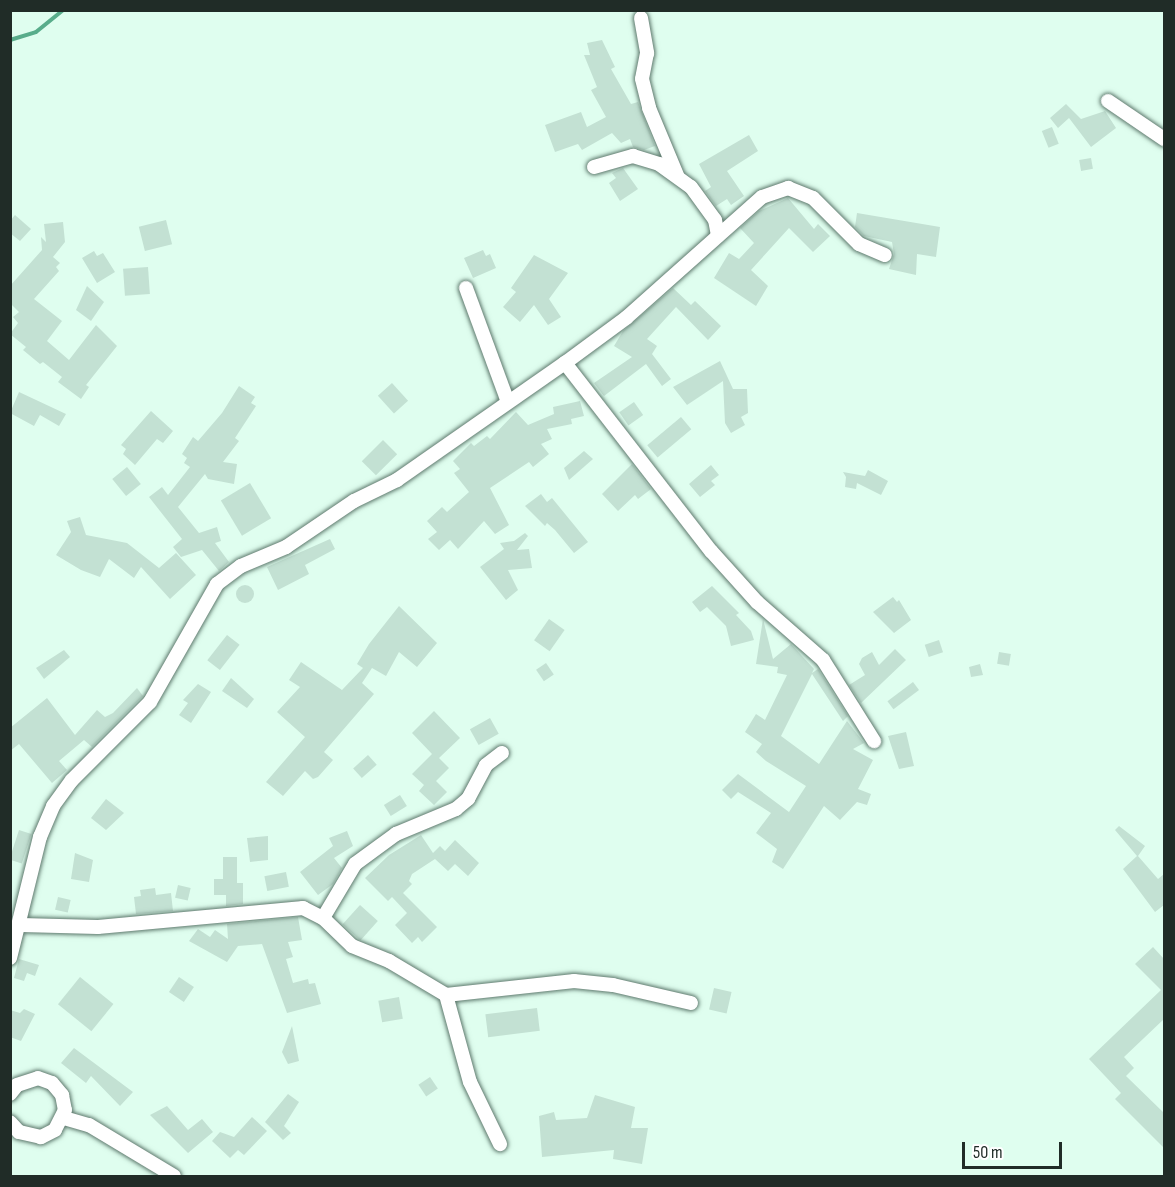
<!DOCTYPE html>
<style>
body{margin:0}
#map{position:relative;width:1175px;height:1187px;overflow:hidden;background:#dffeef;font-family:"Sofia Sans Condensed",sans-serif}
div>[style]{position:absolute}
.stream>*{height:4px;margin:-2px;padding:0 2px;transform-origin:2px;border-radius:2px;background:#58ad8b}
.building>*{inset:0;background:#c3e1d3;transform-origin:0 0}
.round{border-radius:50%}
.roads{filter:drop-shadow(0 0 2px #5e796d) drop-shadow(0 0 2px #5e796d)}
.minor>*{height:14px;margin:-7px;padding:0 7px;transform-origin:7px;border-radius:7px;background:#fff}
span{translate:-50% -50%;white-space:nowrap;text-align:center;line-height:1.15;-webkit-text-stroke:5px #fff;paint-order:stroke}
.frame{position:absolute;inset:0;border:12px solid #202c27;pointer-events:none}
.scale{position:absolute;left:962px;top:1142px;width:100px;height:27px;box-sizing:border-box;border:3px solid #202c27;border-top:0;padding-left:8px;font-size:18px;line-height:21px;white-space:nowrap;color:#202c27;-webkit-text-stroke:4px #fff;paint-order:stroke}
</style>
<div id="map">
<div class="stream">
<i style="left:10px;top:40px;width:27px;rotate:-17deg"></i>
<i style="left:36px;top:32px;width:35px;rotate:-39deg"></i>
</div>
<div class="building">
<i style="clip-path:polygon(602px 40px,615px 67px,611px 69px,631px 104px,638px 102px,655px 146px,644px 150px,633px 147px,630px 139px,621px 143px,612px 133px,582px 150px,578px 144px,555px 152px,545px 125px,581px 112px,587px 127px,606px 117px,591px 90px,597px 87px,584px 55px,590px 55px,587px 43px)"></i>
<i style="clip-path:polygon(1066px 104px,1081px 119px,1105px 111px,1116px 128px,1091px 147px,1069px 118px,1058px 128px,1050px 118px)"></i>
<i style="left:1052px;top:127px;width:18px;height:11px;rotate:68deg"></i>
<i style="clip-path:polygon(749px 135px,758px 151px,727px 171px,744px 196px,731px 205px,727px 199px,716px 206px,705px 191px,711px 187px,699px 164px)"></i>
<i style="left:1091px;top:158px;width:11px;height:12px;rotate:80deg"></i>
<i style="clip-path:polygon(623px 168px,638px 189px,620px 201px,609px 183px,616px 178px,612px 173px)"></i>
<i style="clip-path:polygon(788px 198px,814px 229px,818px 224px,830px 236px,813px 252px,789px 228px,751px 270px,768px 286px,756px 306px,714px 278px,729px 253px,739px 259px,754px 243px,740px 228px,759px 211px)"></i>
<i style="clip-path:polygon(857px 213px,940px 227px,936px 257px,917px 254px,916px 275px,889px 269px,894px 254px,892px 242px,864px 236px,855px 227px)"></i>
<i style="clip-path:polygon(15px 215px,31px 229px,20px 241px,10px 233px,10px 221px)"></i>
<i style="left:166px;top:220px;width:25px;height:28px;rotate:76deg"></i>
<i style="clip-path:polygon(63px 222px,65px 242px,53px 257px,60px 263px,56px 267px,59px 271px,34px 299px,62px 321px,47px 341px,69px 360px,96px 325px,117px 346px,86px 385px,89px 387px,81px 399px,58px 382px,62px 377px,43px 362px,40px 364px,23px 350px,26px 347px,10px 334px,18px 323px,13px 317px,19px 312px,10px 303px,10px 286px,42px 250px,41px 237px,46px 242px,44px 224px)"></i>
<i style="clip-path:polygon(483px 250px,486px 256px,490px 254px,496px 268px,473px 278px,464px 258px)"></i>
<i style="clip-path:polygon(94px 251px,97px 256px,103px 253px,115px 272px,97px 283px,82px 258px)"></i>
<i style="clip-path:polygon(534px 255px,568px 273px,549px 299px,561px 317px,548px 325px,534px 305px,520px 322px,503px 307px,516px 292px,511px 288px)"></i>
<i style="left:148px;top:267px;width:27px;height:25px;rotate:86deg"></i>
<i style="clip-path:polygon(87px 286px,104px 302px,91px 321px,76px 310px)"></i>
<i style="clip-path:polygon(673px 288px,691px 305px,695px 301px,721px 326px,708px 340px,676px 307px,647px 339px,657px 346px,652px 354px,671px 379px,662px 386px,646px 364px,604px 396px,594px 383px,632px 357px,614px 346px,623px 331px)"></i>
<i style="clip-path:polygon(720px 361px,733px 389px,747px 389px,748px 413px,741px 417px,745px 425px,731px 433px,725px 423px,723px 381px,687px 405px,673px 387px)"></i>
<i style="left:392px;top:383px;width:24px;height:19px;rotate:48deg"></i>
<i style="clip-path:polygon(239px 386px,255px 397px,251px 403px,256px 406px,235px 438px,239px 441px,223px 462px,237px 464px,234px 484px,208px 479px,205px 474px,178px 507px,199px 533px,217px 527px,221px 541px,215px 543px,229px 562px,219px 571px,202px 550px,181px 557px,173px 547px,182px 539px,149px 497px,162px 487px,168px 495px,190px 467px,184px 463px,187px 458px,182px 454px,193px 437px,198px 441px,222px 413px)"></i>
<i style="clip-path:polygon(19px 392px,66px 414px,59px 426px,40px 415px,34px 426px,10px 413px)"></i>
<i style="clip-path:polygon(580px 401px,584px 416px,571px 419px,572px 424px,547px 429px,552px 439px,541px 444px,549px 454px,533px 467px,529px 462px,490px 488px,509px 525px,495px 534px,484px 521px,458px 549px,450px 540px,439px 550px,428px 539px,437px 532px,427px 521px,442px 507px,447px 512px,469px 492px,454px 473px,460px 469px,453px 461px,471px 443px,474px 446px,487px 436px,490px 439px,516px 412px,528px 425px,554px 414px,553px 407px)"></i>
<i style="left:634px;top:402px;width:16px;height:18px;rotate:55deg"></i>
<i style="clip-path:polygon(151px 411px,173px 431px,163px 443px,157px 439px,135px 465px,123px 454px,126px 449px,121px 445px)"></i>
<i style="left:681px;top:417px;width:16px;height:44px;rotate:50deg"></i>
<i style="left:383px;top:440px;width:20px;height:30px;rotate:45deg"></i>
<i style="clip-path:polygon(584px 451px,593px 459px,569px 480px,564px 468px)"></i>
<i style="clip-path:polygon(632px 464px,651px 489px,638px 499px,635px 495px,618px 511px,602px 494px)"></i>
<i style="clip-path:polygon(711px 465px,719px 475px,711px 481px,715px 485px,700px 497px,689px 484px)"></i>
<i style="left:127px;top:467px;width:22px;height:19px;rotate:51deg"></i>
<i style="clip-path:polygon(868px 470px,888px 481px,881px 495px,857px 483px,856px 489px,845px 487px,846px 477px,843px 472px,865px 476px)"></i>
<i style="left:250px;top:483px;width:41px;height:34px;rotate:59deg"></i>
<i style="clip-path:polygon(541px 494px,547px 502px,552px 498px,588px 542px,574px 553px,555px 530px,547px 523px,545px 526px,525px 506px)"></i>
<i style="clip-path:polygon(80px 517px,86px 535px,127px 543px,159px 568px,176px 553px,196px 575px,170px 599px,141px 567px,134px 578px,109px 559px,100px 577px,81px 570px,56px 555px,71px 532px,67px 521px)"></i>
<i style="clip-path:polygon(525px 533px,528px 536px,517px 550px,529px 549px,532px 568px,508px 570px,518px 590px,506px 600px,480px 567px,504px 549px,500px 543px,514px 541px)"></i>
<i style="clip-path:polygon(330px 539px,335px 549px,305px 565px,309px 574px,278px 590px,267px 567px)"></i>
<i class="round" style="left:236px;top:585px;width:18px;height:18px"></i>
<i style="clip-path:polygon(712px 586px,739px 613px,736px 615px,751px 631px,754px 640px,731px 646px,726px 626px,707px 607px,700px 612px,692px 602px)"></i>
<i style="clip-path:polygon(893px 597px,897px 602px,899px 600px,911px 620px,894px 633px,873px 612px)"></i>
<i style="clip-path:polygon(399px 606px,437px 643px,417px 667px,399px 652px,386px 676px,372px 668px,362px 683px,374px 694px,324px 752px,333px 760px,318px 777px,313px 779px,305px 771px,283px 796px,266px 782px,305px 737px,277px 712px,300px 687px,289px 680px,301px 662px,342px 690px,363px 668px,357px 664px,369px 644px)"></i>
<i style="left:549px;top:619px;width:19px;height:26px;rotate:35deg"></i>
<i style="clip-path:polygon(763px 619px,773px 659px,791px 644px,814px 669px,812px 673px,818px 669px,848px 716px,843px 721px,812px 674px,781px 736px,819px 764px,847px 721px,864px 743px,853px 749px,873px 760px,858px 789px,871px 794px,867px 805px,857px 802px,840px 820px,824px 806px,783px 869px,772px 862px,777px 849px,756px 833px,771px 813px,738px 792px,731px 799px,722px 790px,738px 774px,789px 812px,806px 786px,766px 761px,756px 752px,762px 744px,745px 732px,756px 714px,765px 720px,787px 675px,777px 673px,778px 667px,756px 664px)"></i>
<i style="left:227px;top:635px;width:16px;height:32px;rotate:38deg"></i>
<i style="left:939px;top:640px;width:13px;height:15px;rotate:72deg"></i>
<i style="clip-path:polygon(895px 649px,906px 660px,861px 703px,849px 685px,865px 675px,859px 664px,862px 658px,872px 652px,879px 665px)"></i>
<i style="clip-path:polygon(64px 650px,70px 657px,44px 679px,36px 668px)"></i>
<i style="left:999px;top:652px;width:12px;height:12px;rotate:9deg"></i>
<i style="left:546px;top:663px;width:14px;height:12px;rotate:56deg"></i>
<i style="clip-path:polygon(980px 664px,983px 675px,971px 677px,969px 667px)"></i>
<i style="clip-path:polygon(231px 678px,254px 699px,247px 708px,222px 691px)"></i>
<i style="left:913px;top:682px;width:10px;height:32px;rotate:53deg"></i>
<i style="clip-path:polygon(198px 684px,211px 692px,191px 723px,179px 715px,188px 703px,183px 700px)"></i>
<i style="clip-path:polygon(137px 688px,143px 696px,92px 747px,84px 740px,59px 761px,67px 770px,52px 783px,19px 744px,10px 751px,10px 728px,47px 698px,75px 735px,97px 710px,105px 717px,113px 713px)"></i>
<i style="clip-path:polygon(434px 711px,460px 738px,439px 758px,449px 768px,436px 781px,447px 792px,434px 805px,419px 791px,424px 785px,412px 774px,432px 754px,412px 733px)"></i>
<i style="left:490px;top:718px;width:18px;height:23px;rotate:61deg"></i>
<i style="clip-path:polygon(906px 732px,914px 766px,899px 769px,888px 736px)"></i>
<i style="left:368px;top:755px;width:13px;height:20px;rotate:48deg"></i>
<i style="left:400px;top:795px;width:13px;height:19px;rotate:58deg"></i>
<i style="clip-path:polygon(106px 799px,124px 813px,106px 830px,91px 818px)"></i>
<i style="clip-path:polygon(1119px 826px,1145px 846px,1138px 856px,1158px 879px,1164px 874px,1164px 905px,1155px 912px,1123px 869px,1137px 856px,1115px 830px)"></i>
<i style="left:19px;top:830px;width:13px;height:31px;rotate:18deg"></i>
<i style="clip-path:polygon(347px 831px,353px 846px,334px 858px,342px 868px,333px 884px,318px 895px,300px 872px,333px 846px,329px 838px)"></i>
<i style="clip-path:polygon(421px 835px,433px 853px,440px 846px,445px 851px,455px 840px,479px 863px,468px 876px,455px 864px,448px 871px,435px 859px,412px 874px,409px 881px,412px 884px,403px 893px,437px 927px,422px 942px,418px 937px,412px 943px,395px 925px,407px 913px,392px 897px,388px 901px,365px 878px,389px 855px)"></i>
<i style="clip-path:polygon(268px 836px,268px 860px,250px 862px,247px 838px)"></i>
<i style="clip-path:polygon(75px 853px,93px 860px,89px 882px,71px 879px)"></i>
<i style="clip-path:polygon(223px 857px,237px 857px,237px 883px,243px 883px,243px 904px,226px 906px,226px 895px,214px 895px,214px 879px,223px 879px)"></i>
<i style="left:286px;top:872px;width:15px;height:22px;rotate:79deg"></i>
<i style="left:178px;top:885px;width:13px;height:13px;rotate:13deg"></i>
<i style="clip-path:polygon(155px 888px,156px 895px,171px 893px,173px 911px,136px 914px,134px 897px,141px 896px,140px 890px)"></i>
<i style="left:58px;top:897px;width:13px;height:13px;rotate:13deg"></i>
<i style="left:360px;top:905px;width:24px;height:26px;rotate:42deg"></i>
<i style="clip-path:polygon(298px 917px,302px 940px,288px 942px,293px 957px,286px 959px,293px 983px,308px 979px,309px 984px,315px 983px,321px 1004px,287px 1013px,262px 944px,238px 946px,227px 962px,189px 941px,198px 929px,210px 937px,215px 930px,228px 939px,227px 924px)"></i>
<i style="clip-path:polygon(1153px 947px,1164px 959px,1164px 1019px,1124px 1057px,1134px 1068px,1126px 1076px,1164px 1113px,1164px 1148px,1115px 1099px,1121px 1093px,1089px 1059px,1161px 990px,1135px 964px)"></i>
<i style="clip-path:polygon(19px 959px,39px 965px,35px 976px,27px 973px,24px 981px,14px 978px)"></i>
<i style="left:80px;top:977px;width:43px;height:35px;rotate:39deg"></i>
<i style="left:179px;top:977px;width:18px;height:18px;rotate:34deg"></i>
<i style="left:714px;top:988px;width:18px;height:22px;rotate:13deg"></i>
<i style="left:399px;top:997px;width:22px;height:21px;rotate:80deg"></i>
<i style="left:537px;top:1008px;width:23px;height:52px;rotate:83deg"></i>
<i style="clip-path:polygon(24px 1009px,35px 1014px,21px 1041px,10px 1037px,10px 1010px,20px 1013px)"></i>
<i style="clip-path:polygon(292px 1026px,299px 1061px,288px 1064px,282px 1052px)"></i>
<i style="clip-path:polygon(74px 1048px,133px 1092px,120px 1106px,91px 1076px,86px 1083px,61px 1063px)"></i>
<i style="left:430px;top:1077px;width:14px;height:14px;rotate:56deg"></i>
<i style="clip-path:polygon(288px 1094px,299px 1102px,284px 1126px,291px 1133px,283px 1140px,265px 1122px)"></i>
<i style="clip-path:polygon(595px 1095px,635px 1107px,631px 1128px,648px 1128px,642px 1164px,613px 1159px,614px 1150px,542px 1157px,539px 1116px,554px 1112px,556px 1120px,587px 1118px)"></i>
<i style="clip-path:polygon(167px 1106px,188px 1130px,202px 1119px,213px 1132px,188px 1153px,150px 1115px)"></i>
<i style="clip-path:polygon(252px 1117px,267px 1131px,244px 1155px,238px 1150px,230px 1158px,212px 1141px,220px 1132px,234px 1137px)"></i>
</div>
<div class="roads">
<div class="minor">
<i style="left:641px;top:18px;width:36px;rotate:80deg"></i>
<i style="left:647px;top:53px;width:26px;rotate:101deg"></i>
<i style="left:642px;top:79px;width:30px;rotate:76deg"></i>
<i style="left:649px;top:108px;width:73px;rotate:67.3deg"></i>
<i style="left:1108px;top:101px;width:68px;rotate:34.2deg"></i>
<i style="left:594px;top:167px;width:41px;rotate:-15.8deg"></i>
<i style="left:633px;top:156px;width:27px;rotate:17deg"></i>
<i style="left:659px;top:164px;width:39px;rotate:36deg"></i>
<i style="left:691px;top:187px;width:41px;rotate:54deg"></i>
<i style="left:715px;top:220px;width:16px;rotate:79deg"></i>
<i style="left:466px;top:288px;width:121px;rotate:69.8deg"></i>
<i style="left:565px;top:363px;width:238px;rotate:52.2deg"></i>
<i style="left:711px;top:551px;width:69px;rotate:48deg"></i>
<i style="left:757px;top:602px;width:88px;rotate:41.3deg"></i>
<i style="left:823px;top:660px;width:96px;rotate:57.8deg"></i>
<i style="left:323px;top:918px;width:63px;rotate:-59.3deg"></i>
<i style="left:355px;top:864px;width:51px;rotate:-36.2deg"></i>
<i style="left:396px;top:834px;width:65px;rotate:-22.6deg"></i>
<i style="left:456px;top:809px;width:16px;rotate:-40deg"></i>
<i style="left:468px;top:799px;width:38px;rotate:-62deg"></i>
<i style="left:486px;top:765px;width:20px;rotate:-37deg"></i>
<i style="left:21px;top:925px;width:77px;rotate:1.5deg"></i>
<i style="left:98px;top:927px;width:206px;rotate:-5.3deg"></i>
<i style="left:303px;top:908px;width:22px;rotate:27deg"></i>
<i style="left:323px;top:918px;width:40px;rotate:44deg"></i>
<i style="left:352px;top:946px;width:40px;rotate:22deg"></i>
<i style="left:389px;top:961px;width:66px;rotate:30.8deg"></i>
<i style="left:446px;top:995px;width:129px;rotate:-6.2deg"></i>
<i style="left:574px;top:981px;width:39px;rotate:6deg"></i>
<i style="left:613px;top:985px;width:80px;rotate:13deg"></i>
<i style="left:10px;top:958px;width:125px;rotate:-76.1deg"></i>
<i style="left:40px;top:837px;width:34px;rotate:-67deg"></i>
<i style="left:53px;top:806px;width:32px;rotate:-54deg"></i>
<i style="left:72px;top:780px;width:110px;rotate:-45deg"></i>
<i style="left:150px;top:702px;width:136px;rotate:-60.4deg"></i>
<i style="left:217px;top:584px;width:30px;rotate:-37deg"></i>
<i style="left:241px;top:566px;width:49px;rotate:-22.9deg"></i>
<i style="left:286px;top:547px;width:82px;rotate:-34.1deg"></i>
<i style="left:354px;top:501px;width:48px;rotate:-26deg"></i>
<i style="left:397px;top:480px;width:205px;rotate:-34.9deg"></i>
<i style="left:565px;top:363px;width:76px;rotate:-36.4deg"></i>
<i style="left:626px;top:318px;width:182px;rotate:-41.7deg"></i>
<i style="left:762px;top:197px;width:28px;rotate:-19deg"></i>
<i style="left:788px;top:188px;width:27px;rotate:22deg"></i>
<i style="left:813px;top:198px;width:65px;rotate:45deg"></i>
<i style="left:859px;top:244px;width:28px;rotate:23deg"></i>
<i style="left:446px;top:995px;width:90px;rotate:74.6deg"></i>
<i style="left:470px;top:1082px;width:69px;rotate:64.2deg"></i>
<i style="left:10px;top:1094px;width:11px;rotate:-52deg"></i>
<i style="left:17px;top:1085px;width:22px;rotate:-18deg"></i>
<i style="left:38px;top:1078px;width:15px;rotate:20deg"></i>
<i style="left:52px;top:1083px;width:16px;rotate:50deg"></i>
<i style="left:62px;top:1095px;width:15px;rotate:79deg"></i>
<i style="left:65px;top:1110px;width:22px;rotate:117deg"></i>
<i style="left:55px;top:1130px;width:16px;rotate:153deg"></i>
<i style="left:41px;top:1137px;width:23px;rotate:-167deg"></i>
<i style="left:19px;top:1132px;width:13px;rotate:-132deg"></i>
<i style="left:64px;top:1118px;width:26px;rotate:16deg"></i>
<i style="left:89px;top:1125px;width:99px;rotate:31deg"></i>
</div>
</div>
<div class="frame"></div>
<div class="scale">50 m</div>
</div>
